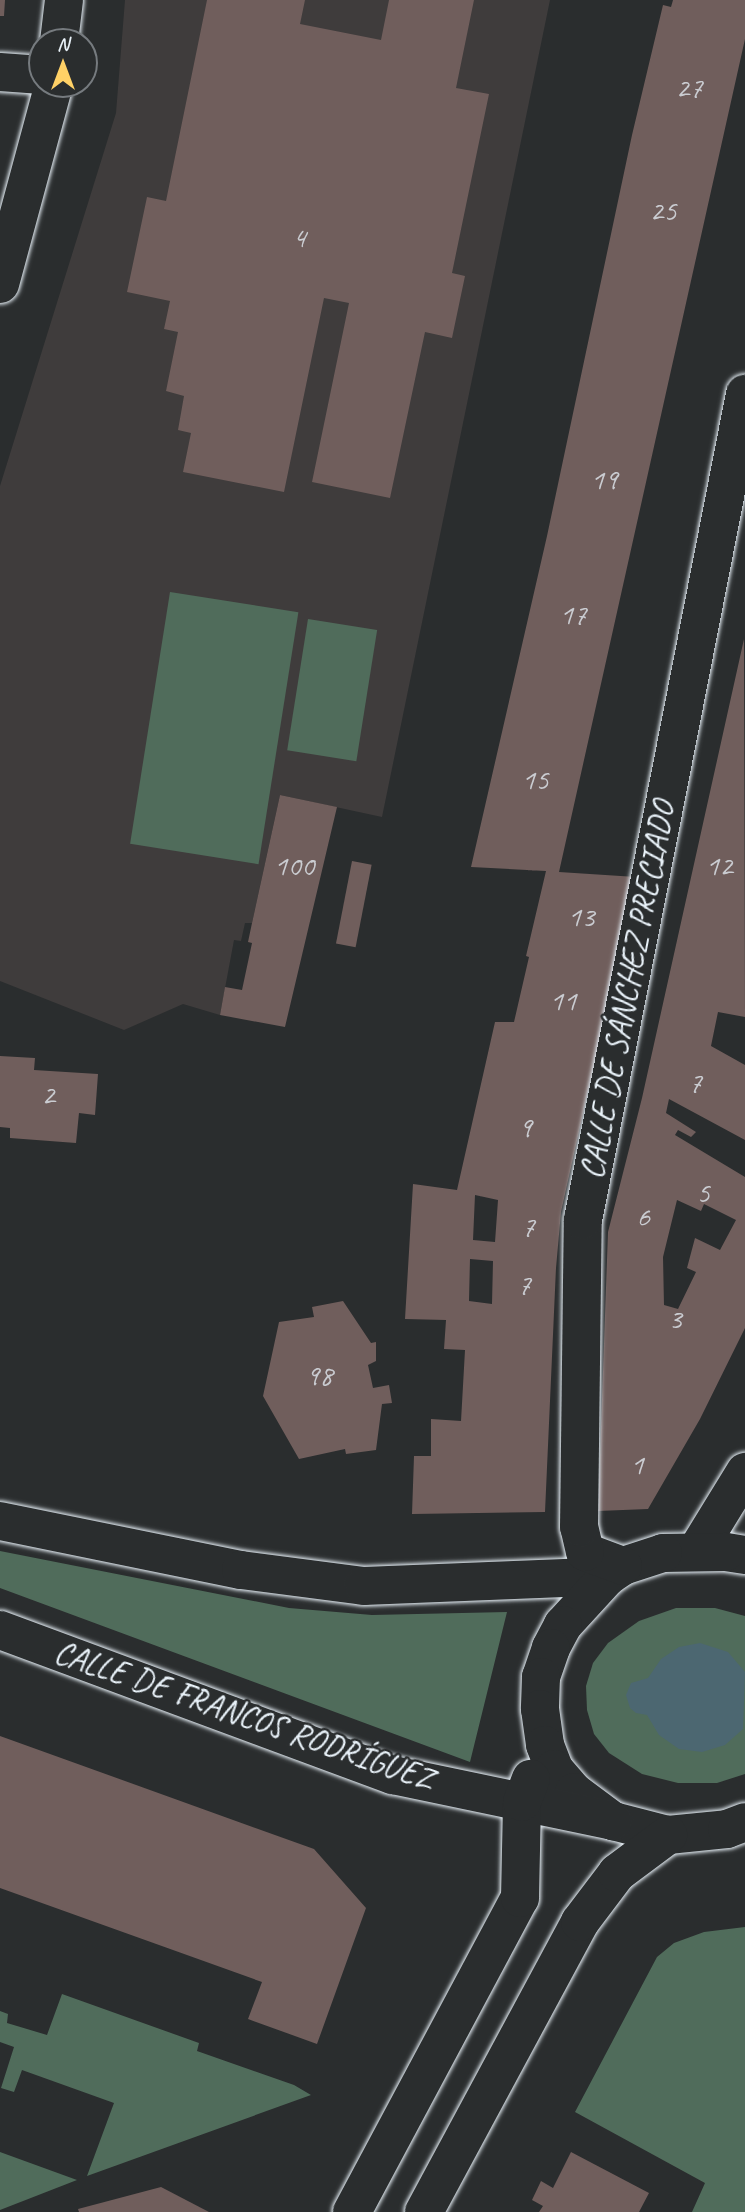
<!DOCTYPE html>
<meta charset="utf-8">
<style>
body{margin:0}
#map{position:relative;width:745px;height:2212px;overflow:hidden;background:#2a2d2e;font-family:Caveat,sans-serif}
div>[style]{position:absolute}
.built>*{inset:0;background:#3f3c3c}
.green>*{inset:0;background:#506c5b;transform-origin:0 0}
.water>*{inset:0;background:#4c6771}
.building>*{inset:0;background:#705e5c;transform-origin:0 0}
.roads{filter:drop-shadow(0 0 2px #e8f1f8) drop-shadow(0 0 2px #e8f1f8)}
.minor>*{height:38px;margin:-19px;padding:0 19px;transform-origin:19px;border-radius:19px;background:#2a2d2e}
span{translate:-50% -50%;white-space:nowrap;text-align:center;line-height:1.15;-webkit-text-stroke:5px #2a2d2e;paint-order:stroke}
.number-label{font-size:30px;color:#caccd1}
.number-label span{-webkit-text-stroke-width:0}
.street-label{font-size:33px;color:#e8f1f8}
.north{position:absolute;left:28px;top:28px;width:70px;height:70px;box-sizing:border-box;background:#2a2d2e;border:2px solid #767b7f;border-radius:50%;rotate:0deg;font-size:19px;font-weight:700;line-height:28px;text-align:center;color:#e8f1f8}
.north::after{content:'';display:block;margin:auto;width:24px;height:32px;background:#ffd166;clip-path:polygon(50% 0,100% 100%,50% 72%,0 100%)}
</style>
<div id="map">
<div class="built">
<i style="clip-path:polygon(125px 0,550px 0,382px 817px,280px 795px,252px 923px,245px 923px,241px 941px,234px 940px,220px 1015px,183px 1004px,124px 1030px,0 981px,0 486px,116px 113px)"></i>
</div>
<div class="green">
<i style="left:170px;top:592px;width:130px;height:255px;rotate:9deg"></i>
<i style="left:308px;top:619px;width:70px;height:133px;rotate:9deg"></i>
<i style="clip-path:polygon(0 1551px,289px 1608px,372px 1615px,507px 1612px,470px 1762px,0 1588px)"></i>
<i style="clip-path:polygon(676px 1608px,715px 1608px,745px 1616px,745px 1774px,717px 1783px,678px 1783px,642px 1774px,609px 1753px,594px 1734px,587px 1710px,586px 1686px,593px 1663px,608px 1643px,639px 1621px)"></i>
<i style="clip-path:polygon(745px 1927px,745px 2212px,692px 2212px,705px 2183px,575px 2112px,657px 1957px,674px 1943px,704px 1932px)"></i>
<i style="clip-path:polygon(62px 1994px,199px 2043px,197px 2051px,294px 2085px,311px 2095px,87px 2176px,114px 2103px,22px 2070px,14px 2092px,1px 2088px,14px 2047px,0 2042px,0 2011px,8px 2014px,7px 2023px,47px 2035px)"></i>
<i style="clip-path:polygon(0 2152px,77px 2180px,0 2210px)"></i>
</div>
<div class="water">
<i style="clip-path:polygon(700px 1643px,728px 1652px,745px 1672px,743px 1729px,725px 1745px,702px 1752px,679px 1749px,659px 1735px,647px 1715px,636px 1713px,630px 1708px,626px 1695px,631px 1683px,648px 1678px,661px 1659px,679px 1647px)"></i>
</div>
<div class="building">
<i style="clip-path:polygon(0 0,5px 0,4px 16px,0 16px)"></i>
<i style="clip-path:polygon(207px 0,305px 0,300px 24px,381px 40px,389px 0,474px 0,456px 88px,489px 94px,452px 273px,465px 276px,452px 338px,425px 332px,390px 498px,312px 482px,349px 303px,324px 298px,284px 492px,183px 472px,191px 433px,178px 430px,184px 396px,166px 391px,178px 332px,164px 329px,170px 301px,127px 292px,147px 197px,166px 201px)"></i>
<i style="clip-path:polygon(evenodd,673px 0,745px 0,745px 39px,559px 872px,636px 877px,561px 1212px,556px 1268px,545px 1512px,412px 1514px,414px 1456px,431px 1456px,431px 1419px,461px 1421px,465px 1350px,444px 1349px,446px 1320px,405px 1319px,413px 1184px,457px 1190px,495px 1022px,514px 1022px,529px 957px,526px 956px,546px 871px,471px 867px,547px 536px,632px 135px,663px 5px,671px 7px,673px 0,475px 1195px,498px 1200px,495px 1242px,473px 1240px,475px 1195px,673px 0,470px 1259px,493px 1261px,492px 1304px,469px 1301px,470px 1259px)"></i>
<i style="clip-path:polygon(evenodd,744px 639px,745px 1017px,718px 1012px,711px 1046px,745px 1065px,745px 1140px,669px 1099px,666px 1113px,696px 1132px,691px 1137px,678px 1130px,675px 1135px,745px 1177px,745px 1328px,700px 1419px,648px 1509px,598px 1511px,608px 1232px,642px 1098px,744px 639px,677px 1200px,701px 1211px,704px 1204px,736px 1220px,720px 1250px,695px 1238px,687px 1268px,696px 1272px,678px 1309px,664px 1305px,663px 1257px,677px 1200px)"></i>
<i style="clip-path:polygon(280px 795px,337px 807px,285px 1027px,220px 1015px,225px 987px,242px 990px,252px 943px,248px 942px,252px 923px)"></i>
<i style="left:352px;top:861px;width:20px;height:84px;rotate:11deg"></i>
<i style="clip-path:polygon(0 1056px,35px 1058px,34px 1070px,98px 1074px,95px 1115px,79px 1113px,76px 1143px,10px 1138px,10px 1128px,0 1127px)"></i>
<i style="clip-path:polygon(343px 1301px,371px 1343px,376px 1342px,376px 1361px,368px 1365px,373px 1388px,389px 1385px,392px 1403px,382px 1404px,376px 1450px,346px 1454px,345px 1449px,299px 1459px,263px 1396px,279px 1322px,314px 1317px,312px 1307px)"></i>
<i style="clip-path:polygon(0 1736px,314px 1849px,366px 1908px,317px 2044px,248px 2019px,262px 1982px,0 1888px)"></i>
<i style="clip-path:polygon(571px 2152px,649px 2193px,639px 2212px,539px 2212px,543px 2206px,532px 2200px,541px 2181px,553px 2188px)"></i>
<i style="clip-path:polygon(161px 2187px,209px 2212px,79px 2212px,78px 2209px)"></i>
</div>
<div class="roads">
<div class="minor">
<i style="left:59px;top:42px;width:42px;rotate:-83.2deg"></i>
<i style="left:0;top:72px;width:42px;rotate:4.1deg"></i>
<i style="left:0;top:284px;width:207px;rotate:-74.9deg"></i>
<i style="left:0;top:1521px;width:246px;rotate:11.5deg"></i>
<i style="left:241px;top:1570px;width:124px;rotate:7.4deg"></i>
<i style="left:364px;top:1586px;width:244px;rotate:-2.3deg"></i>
<i style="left:696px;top:1552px;width:94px;rotate:-58.5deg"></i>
<i style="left:745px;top:1555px;width:20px;rotate:-171deg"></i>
<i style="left:725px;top:1552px;width:62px;rotate:179.1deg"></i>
<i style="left:663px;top:1553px;width:42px;rotate:162deg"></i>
<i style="left:623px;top:1566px;width:18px;rotate:146deg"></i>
<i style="left:608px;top:1576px;width:67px;rotate:132.6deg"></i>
<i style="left:563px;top:1625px;width:26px;rotate:118deg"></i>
<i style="left:551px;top:1648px;width:31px;rotate:109deg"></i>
<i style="left:541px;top:1677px;width:32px;rotate:92deg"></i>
<i style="left:540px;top:1709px;width:36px;rotate:82deg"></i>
<i style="left:545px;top:1745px;width:26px;rotate:69deg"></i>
<i style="left:554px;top:1769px;width:30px;rotate:49deg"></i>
<i style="left:574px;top:1792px;width:49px;rotate:36.6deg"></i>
<i style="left:613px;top:1821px;width:57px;rotate:14.3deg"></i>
<i style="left:668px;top:1835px;width:59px;rotate:-5.8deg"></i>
<i style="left:727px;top:1829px;width:19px;rotate:-21deg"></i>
<i style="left:623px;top:1566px;width:40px;rotate:-159.8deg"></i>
<i style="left:585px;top:1552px;width:26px;rotate:-103deg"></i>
<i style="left:579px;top:1527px;width:307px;rotate:-89.3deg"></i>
<i style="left:583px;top:1220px;width:842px;rotate:-78.9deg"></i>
<i style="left:0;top:1630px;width:419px;rotate:20.3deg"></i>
<i style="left:393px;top:1775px;width:225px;rotate:11.8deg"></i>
<i style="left:352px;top:2212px;width:356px;rotate:-61.9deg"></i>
<i style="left:520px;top:1898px;width:96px;rotate:-88.8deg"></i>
<i style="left:522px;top:1802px;width:25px;rotate:-69deg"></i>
<i style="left:424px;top:2212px;width:329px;rotate:-61.7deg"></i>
<i style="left:580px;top:1922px;width:61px;rotate:-52.9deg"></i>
<i style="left:617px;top:1873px;width:64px;rotate:-36.7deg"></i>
</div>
</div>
<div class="number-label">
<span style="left:689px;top:87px">27</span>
<span style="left:663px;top:210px">25</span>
<span style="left:299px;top:237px">4</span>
<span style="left:604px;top:479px">19</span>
<span style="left:573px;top:614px">17</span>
<span style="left:535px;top:779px">15</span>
<span style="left:294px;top:865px">100</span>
<span style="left:719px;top:865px">12</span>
<span style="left:581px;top:916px">13</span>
<span style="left:563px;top:1000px">11</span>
<span style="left:695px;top:1082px">7</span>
<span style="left:48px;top:1094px">2</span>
<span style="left:525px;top:1127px">9</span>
<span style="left:703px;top:1192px">5</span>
<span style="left:643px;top:1216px">6</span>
<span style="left:528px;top:1226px">7</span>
<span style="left:524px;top:1284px">7</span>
<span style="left:675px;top:1318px">3</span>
<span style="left:319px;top:1375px">98</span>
<span style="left:637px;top:1464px">1</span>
</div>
<div class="street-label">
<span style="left:628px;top:990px;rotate:-79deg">CALLE DE SÁNCHEZ PRECIADO</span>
<span style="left:244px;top:1716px;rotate:19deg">CALLE DE FRANCOS RODRÍGUEZ</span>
</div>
<div class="north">N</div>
</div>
